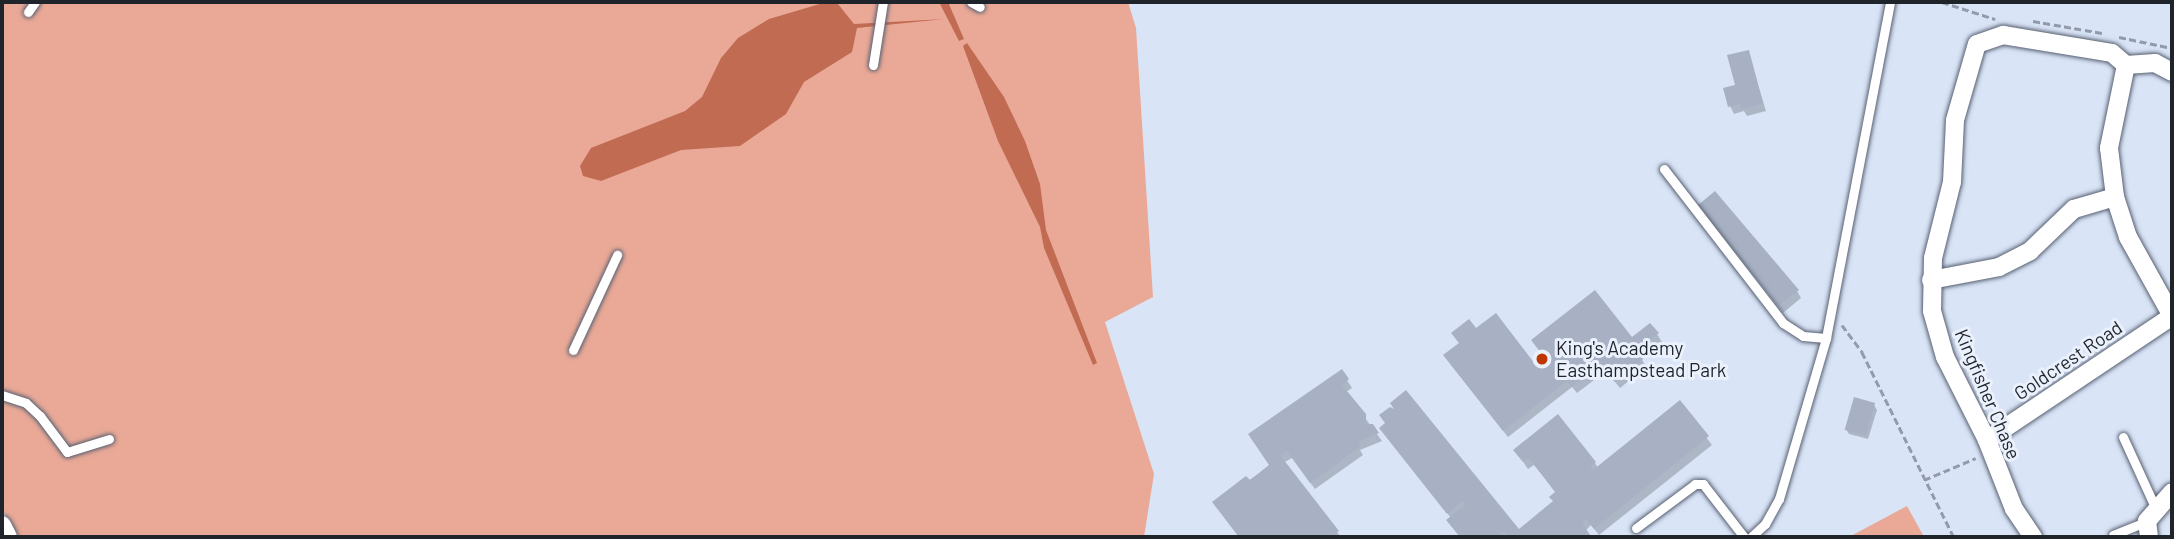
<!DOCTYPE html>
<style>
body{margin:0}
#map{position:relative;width:2174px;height:539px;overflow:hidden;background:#d9e4f7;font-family:Barlow,sans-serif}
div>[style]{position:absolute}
.green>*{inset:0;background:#eaa997}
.water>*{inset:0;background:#c16b53}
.shadow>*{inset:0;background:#0003}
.building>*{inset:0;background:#a7b1c3;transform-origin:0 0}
.path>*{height:2.5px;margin-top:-1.25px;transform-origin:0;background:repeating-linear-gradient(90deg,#939baa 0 7px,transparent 0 10.5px)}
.roads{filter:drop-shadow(0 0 2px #576071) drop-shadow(0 0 2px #576071)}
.lane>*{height:9px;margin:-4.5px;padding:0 4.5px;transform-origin:4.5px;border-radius:4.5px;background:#fff}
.street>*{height:18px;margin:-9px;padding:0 9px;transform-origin:9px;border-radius:9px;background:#fff}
.dots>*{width:19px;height:19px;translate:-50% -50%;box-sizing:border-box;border:4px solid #eaf1fd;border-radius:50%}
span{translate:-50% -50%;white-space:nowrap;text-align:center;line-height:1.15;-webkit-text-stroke:6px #eaf1fd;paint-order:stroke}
.poi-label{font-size:19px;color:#1f232a}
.left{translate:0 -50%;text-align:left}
.street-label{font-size:19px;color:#1f232a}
.frame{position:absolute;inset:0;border:4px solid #1f232a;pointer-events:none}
</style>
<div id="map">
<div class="green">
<i style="clip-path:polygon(2px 2px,1128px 2px,1136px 28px,1153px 297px,1105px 322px,1154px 474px,1144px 537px,17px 537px,2px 509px)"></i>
<i style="clip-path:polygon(1907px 506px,1924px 537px,1849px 537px)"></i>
</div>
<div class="water">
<i style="clip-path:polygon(939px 2px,948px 2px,964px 39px,959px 41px)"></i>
<i style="clip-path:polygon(823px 3px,838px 4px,854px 24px,944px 19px,857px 28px,852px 52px,804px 82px,786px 114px,740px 146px,681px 150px,601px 181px,583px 176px,580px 166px,591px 148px,685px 111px,702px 97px,721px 58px,738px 38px,769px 19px)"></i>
<i style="clip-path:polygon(967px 43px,1004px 97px,1025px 141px,1040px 184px,1046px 230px,1097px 363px,1093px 365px,1044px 248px,1040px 227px,998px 141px,963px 46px)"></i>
</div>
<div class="shadow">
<i style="clip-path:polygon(1748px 52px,1766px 111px,1747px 116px,1744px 111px,1734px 114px,1730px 106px)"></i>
<i style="clip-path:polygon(1704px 213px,1797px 291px,1801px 298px,1783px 313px)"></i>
<i style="clip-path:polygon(1476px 330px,1535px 367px,1657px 334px,1662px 342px,1641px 358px,1646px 367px,1620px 388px,1606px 371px,1577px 393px,1572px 387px,1508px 437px,1450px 363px)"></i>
<i style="clip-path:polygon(1341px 371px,1352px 388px,1346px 392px,1382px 441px,1360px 450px,1363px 455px,1315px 489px,1292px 458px,1283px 463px,1341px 537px,1239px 537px,1214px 503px,1271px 466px)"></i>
<i style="clip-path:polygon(1680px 403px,1712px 445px,1599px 535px,1591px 525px,1586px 530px,1592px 537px,1460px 537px,1451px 518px,1386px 436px,1518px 531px,1554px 502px,1557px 493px,1534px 465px,1528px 469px,1515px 450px,1595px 463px,1598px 468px)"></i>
<i style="clip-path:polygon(1874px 405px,1877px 410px,1868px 439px,1849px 434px,1846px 429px)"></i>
</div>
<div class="building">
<i style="clip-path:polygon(1749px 50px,1763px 103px,1741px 109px,1740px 104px,1728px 107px,1723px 88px,1735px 85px,1727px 55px)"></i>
<i style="clip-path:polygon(1715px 191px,1799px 290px,1778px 306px,1698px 205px)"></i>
<i style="clip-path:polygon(1595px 290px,1632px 337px,1650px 323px,1659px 333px,1637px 350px,1643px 359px,1615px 382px,1600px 364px,1571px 387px,1567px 381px,1503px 431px,1443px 355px,1459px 343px,1451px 333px,1469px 319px,1476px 328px,1496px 313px,1535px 364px,1544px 357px,1531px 340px)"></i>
<i style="clip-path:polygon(1342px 369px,1349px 379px,1342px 385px,1366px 414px,1366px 424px,1373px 424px,1379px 433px,1358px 442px,1360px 447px,1310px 483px,1287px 451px,1280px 455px,1339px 531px,1332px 537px,1239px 537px,1212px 502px,1246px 476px,1250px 480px,1269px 465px,1248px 434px)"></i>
<i style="clip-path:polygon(1406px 390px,1519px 529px,1553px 501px,1549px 497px,1555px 492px,1529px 458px,1523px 462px,1513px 450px,1558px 414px,1596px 462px,1590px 467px,1593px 470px,1680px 400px,1709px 436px,1594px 529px,1586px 519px,1582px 522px,1591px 537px,1509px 537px,1504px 531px,1497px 537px,1460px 537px,1446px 520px,1466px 504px,1463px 501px,1447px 514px,1379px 428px,1385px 423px,1379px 415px,1390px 407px,1394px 409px,1390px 403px)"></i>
<i style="left:1854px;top:397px;width:22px;height:34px;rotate:16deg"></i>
</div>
<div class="path">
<i style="left:1942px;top:2px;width:56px;rotate:17.8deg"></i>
<i style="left:2033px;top:21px;width:70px;rotate:9.9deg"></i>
<i style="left:2119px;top:37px;width:54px;rotate:11.7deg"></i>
<i style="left:1842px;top:325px;width:34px;rotate:53deg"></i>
<i style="left:1862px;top:352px;width:207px;rotate:63.6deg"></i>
<i style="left:1924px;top:480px;width:56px;rotate:-22.9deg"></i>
</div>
<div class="roads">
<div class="lane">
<i style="left:971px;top:2px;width:10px;rotate:29deg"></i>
<i style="left:28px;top:12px;width:12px;rotate:-55deg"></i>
<i style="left:873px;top:65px;width:64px;rotate:-81deg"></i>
<i style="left:1664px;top:169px;width:195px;rotate:52.3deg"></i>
<i style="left:1783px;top:323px;width:24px;rotate:33deg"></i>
<i style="left:1803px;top:336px;width:23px;rotate:5deg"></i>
<i style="left:573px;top:350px;width:105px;rotate:-65.1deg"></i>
<i style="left:2px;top:395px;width:25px;rotate:18deg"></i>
<i style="left:26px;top:403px;width:19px;rotate:43deg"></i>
<i style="left:40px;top:416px;width:45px;rotate:53.1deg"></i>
<i style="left:67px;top:452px;width:44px;rotate:-17.2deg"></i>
<i style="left:2123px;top:437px;width:77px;rotate:65.4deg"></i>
<i style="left:1636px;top:528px;width:74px;rotate:-36.7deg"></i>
<i style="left:1695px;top:484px;width:8px"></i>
<i style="left:1703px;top:484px;width:67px;rotate:52.3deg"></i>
<i style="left:2113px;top:535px;width:37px;rotate:-22deg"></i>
<i style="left:1751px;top:537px;width:19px;rotate:-43deg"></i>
<i style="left:1765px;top:524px;width:29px;rotate:-61deg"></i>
<i style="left:1779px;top:499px;width:168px;rotate:-73.7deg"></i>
<i style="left:1826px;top:338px;width:342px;rotate:-79.2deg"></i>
</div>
<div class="street">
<i style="left:2126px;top:65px;width:85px;rotate:101.6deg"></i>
<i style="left:2109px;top:148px;width:49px;rotate:83deg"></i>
<i style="left:2115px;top:197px;width:42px;rotate:72deg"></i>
<i style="left:2128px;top:237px;width:90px;rotate:60.9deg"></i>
<i style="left:1931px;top:280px;width:69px;rotate:-10.8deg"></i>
<i style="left:1999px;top:267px;width:35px;rotate:-27deg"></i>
<i style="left:2030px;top:251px;width:61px;rotate:-43.7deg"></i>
<i style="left:2074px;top:209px;width:43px;rotate:-16.3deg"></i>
<i style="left:1987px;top:440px;width:223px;rotate:-33.8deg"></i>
<i style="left:2px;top:525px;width:13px;rotate:63deg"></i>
<i style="left:2033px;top:537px;width:34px;rotate:-124deg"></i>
<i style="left:2014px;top:509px;width:74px;rotate:-111.4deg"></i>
<i style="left:1987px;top:440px;width:93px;rotate:-116.8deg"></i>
<i style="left:1945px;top:357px;width:48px;rotate:-105.8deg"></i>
<i style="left:1932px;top:311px;width:53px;rotate:-88.9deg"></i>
<i style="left:1933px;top:258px;width:78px;rotate:-76deg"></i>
<i style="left:1952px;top:182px;width:62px;rotate:-87.2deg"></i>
<i style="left:1955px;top:120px;width:79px;rotate:-73.9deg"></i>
<i style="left:1977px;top:44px;width:28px;rotate:-19deg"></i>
<i style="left:2003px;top:35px;width:110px;rotate:9.4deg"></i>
<i style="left:2112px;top:53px;width:18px;rotate:41deg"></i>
<i style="left:2126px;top:65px;width:29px;rotate:-4deg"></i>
<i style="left:2155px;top:63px;width:19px;rotate:28deg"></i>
<i style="left:2149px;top:537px;width:16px;rotate:-97deg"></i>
<i style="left:2147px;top:521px;width:38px;rotate:-49deg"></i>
</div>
</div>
<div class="dots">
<i style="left:1542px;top:359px;background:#be3602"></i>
</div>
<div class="poi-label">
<span class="left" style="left:1556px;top:359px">King's Academy<br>Easthampstead Park</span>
</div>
<div class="street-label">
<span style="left:2068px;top:360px;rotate:-34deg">Goldcrest Road</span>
<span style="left:1988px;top:394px;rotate:67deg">Kingfisher Chase</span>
</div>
<div class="frame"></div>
</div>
